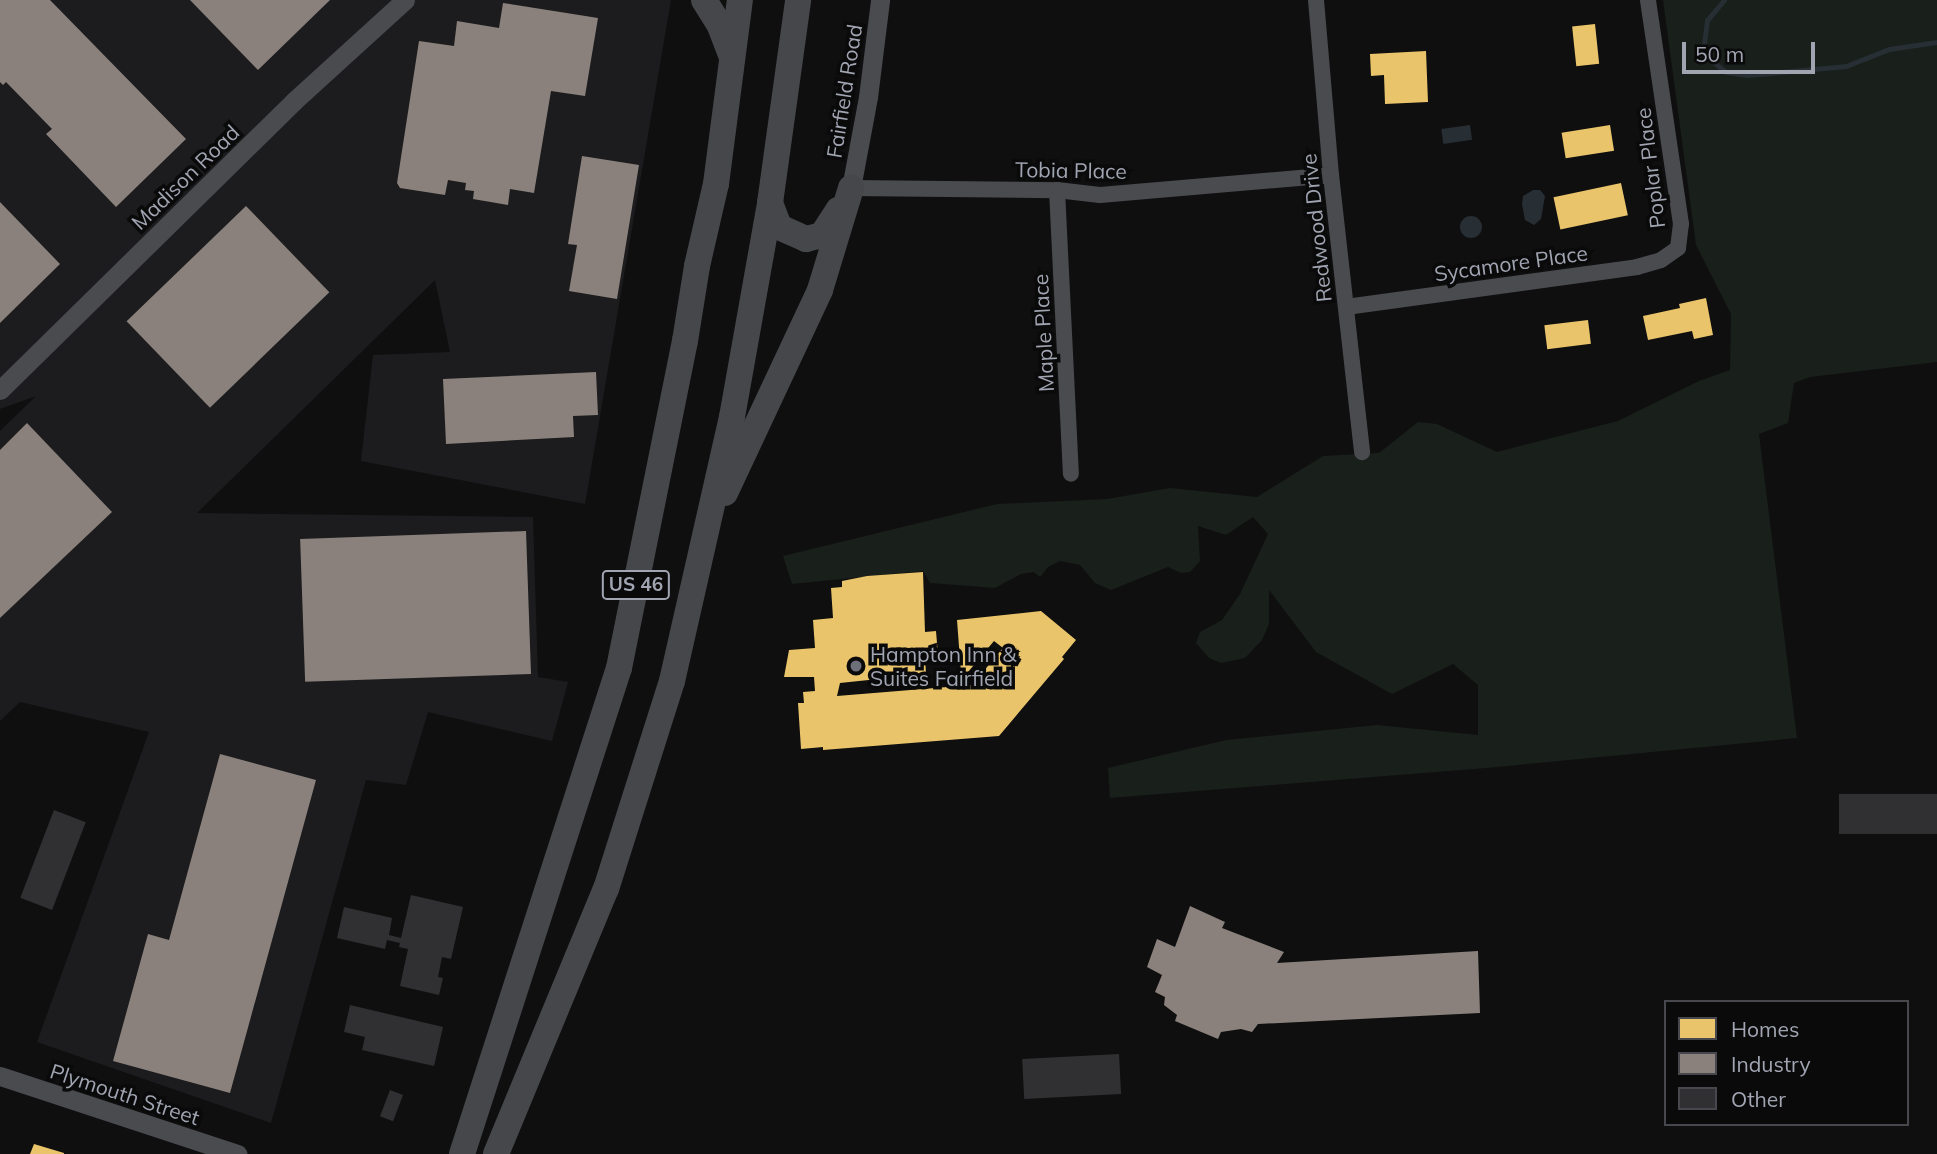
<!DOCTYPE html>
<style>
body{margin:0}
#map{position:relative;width:1937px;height:1154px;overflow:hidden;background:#0f0f10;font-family:Mulish,sans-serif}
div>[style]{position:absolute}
.built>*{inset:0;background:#1c1c1e}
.green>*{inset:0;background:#191f1a}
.water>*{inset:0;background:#272e34;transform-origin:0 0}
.round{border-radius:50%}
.homes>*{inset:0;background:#e9c46a;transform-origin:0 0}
.industry>*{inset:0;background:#8a817c;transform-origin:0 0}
.stream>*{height:5px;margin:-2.5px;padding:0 2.5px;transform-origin:2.5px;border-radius:2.5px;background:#272e34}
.building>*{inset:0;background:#303032;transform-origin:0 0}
.minor>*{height:16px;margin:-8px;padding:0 8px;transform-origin:8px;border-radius:8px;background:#4a4b4f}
.tertiary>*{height:19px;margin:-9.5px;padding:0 9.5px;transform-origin:9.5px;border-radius:9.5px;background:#4a4b4f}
.trunk>*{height:26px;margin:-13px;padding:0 13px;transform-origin:13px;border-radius:13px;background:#46474a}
.dots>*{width:19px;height:19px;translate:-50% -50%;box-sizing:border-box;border:4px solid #0a0a0b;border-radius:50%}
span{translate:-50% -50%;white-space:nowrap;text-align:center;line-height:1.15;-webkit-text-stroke:7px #0a0a0b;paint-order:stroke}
.shield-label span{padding:2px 5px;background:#0a0a0b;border:2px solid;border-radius:5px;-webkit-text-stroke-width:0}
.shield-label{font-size:19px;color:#a0a5b1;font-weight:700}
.street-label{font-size:21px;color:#a0a5b1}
.poi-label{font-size:21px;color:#a0a5b1}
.left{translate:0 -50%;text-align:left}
.legend{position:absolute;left:1664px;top:1000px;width:245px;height:126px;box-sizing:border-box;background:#0a0a0b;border:2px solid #46484d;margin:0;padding:9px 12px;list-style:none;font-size:21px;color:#a0a5b1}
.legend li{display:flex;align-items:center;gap:14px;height:35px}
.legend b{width:35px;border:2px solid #46484d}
.scale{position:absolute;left:1682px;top:42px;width:133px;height:32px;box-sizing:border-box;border:4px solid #a0a5b1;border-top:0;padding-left:9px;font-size:21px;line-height:24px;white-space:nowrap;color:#a0a5b1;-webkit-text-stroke:5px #0a0a0b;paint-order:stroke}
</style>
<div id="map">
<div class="built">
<i style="clip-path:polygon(0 0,671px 0,585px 504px,361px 461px,373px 355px,450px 352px,435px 280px,197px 513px,533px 517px,538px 677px,568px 682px,552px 741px,428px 712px,406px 785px,366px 780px,271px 1123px,37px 1042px,149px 732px,20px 702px,0 721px,0 431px,36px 396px,0 409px)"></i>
</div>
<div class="green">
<i style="clip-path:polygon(1663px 0,1937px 0,1937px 362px,1810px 377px,1794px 383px,1788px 423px,1759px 434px,1797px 738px,1486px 768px,1110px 798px,1108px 768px,1226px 740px,1377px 725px,1478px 735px,1478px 685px,1453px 664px,1392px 694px,1316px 652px,1269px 590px,1269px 624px,1262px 640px,1245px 658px,1221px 663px,1209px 658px,1196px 643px,1200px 632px,1222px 620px,1240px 594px,1268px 534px,1253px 517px,1226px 535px,1198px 526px,1200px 561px,1190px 572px,1181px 573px,1168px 567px,1111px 590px,1095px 583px,1080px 565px,1060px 561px,1048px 567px,1040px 577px,1034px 572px,1021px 574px,995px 588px,930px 583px,923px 571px,792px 584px,783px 556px,997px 504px,1107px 499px,1170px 488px,1257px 497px,1323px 456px,1379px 453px,1418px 422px,1437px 424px,1497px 452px,1618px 421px,1699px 381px,1730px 370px,1731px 314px,1696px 245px)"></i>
</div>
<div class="water">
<i style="left:1470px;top:125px;width:15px;height:29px;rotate:82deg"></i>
<i style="clip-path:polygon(1533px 190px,1540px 190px,1545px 196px,1541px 219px,1534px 225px,1525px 220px,1522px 204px,1523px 196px)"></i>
<i class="round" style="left:1460px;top:216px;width:22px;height:22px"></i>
</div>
<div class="homes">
<i style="left:1595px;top:24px;width:40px;height:23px;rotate:84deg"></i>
<i style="clip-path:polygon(1426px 51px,1428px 102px,1385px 104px,1384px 75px,1371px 76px,1370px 54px)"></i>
<i style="left:1610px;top:125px;width:26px;height:49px;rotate:81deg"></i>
<i style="left:1621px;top:183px;width:33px;height:69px;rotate:78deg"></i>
<i style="clip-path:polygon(1706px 298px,1713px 335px,1694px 339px,1692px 331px,1648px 340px,1643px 316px,1680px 308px,1679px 304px)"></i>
<i style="left:1588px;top:320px;width:24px;height:44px;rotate:83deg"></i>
<i style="clip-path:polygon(923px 572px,925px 632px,936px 631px,938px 655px,925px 656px,926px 674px,840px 683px,837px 696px,972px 685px,1003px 648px,994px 641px,968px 672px,961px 673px,957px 620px,1041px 611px,1076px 640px,1062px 657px,1064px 659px,999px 736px,823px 750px,823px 747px,801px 749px,798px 703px,804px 703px,803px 692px,815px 691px,814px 677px,784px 677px,789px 650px,815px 648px,813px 620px,833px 618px,831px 588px,842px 587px,842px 581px,867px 576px)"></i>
<i style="clip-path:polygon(34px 1144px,64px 1153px,64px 1154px,30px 1154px)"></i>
</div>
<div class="industry">
<i style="clip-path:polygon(0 0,50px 0,186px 139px,116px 207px,46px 134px,52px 129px,6px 82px,3px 85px,0 82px)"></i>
<i style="clip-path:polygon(190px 0,330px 0,258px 70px)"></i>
<i style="clip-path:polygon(503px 3px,598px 18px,585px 96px,551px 91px,534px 193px,510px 189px,508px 205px,473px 199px,474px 191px,465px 190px,466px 183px,448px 180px,445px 195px,400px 188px,397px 183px,419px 41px,454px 46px,457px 21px,499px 28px)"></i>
<i style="clip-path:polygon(582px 156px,639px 165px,617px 299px,569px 291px,577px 245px,568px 244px)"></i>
<i style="clip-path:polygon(0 202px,60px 264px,0 323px)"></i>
<i style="left:246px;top:206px;width:120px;height:166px;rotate:46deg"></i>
<i style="clip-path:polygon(596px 372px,598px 415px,573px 416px,574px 437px,446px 444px,443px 379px)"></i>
<i style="clip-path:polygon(27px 423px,112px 512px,0 618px,0 450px)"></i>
<i style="left:526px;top:531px;width:143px;height:226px;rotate:88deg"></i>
<i style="clip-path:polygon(220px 754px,316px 780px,230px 1093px,113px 1061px,148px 934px,169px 940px)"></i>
<i style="clip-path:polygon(1190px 906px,1225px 922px,1222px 928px,1284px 952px,1277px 963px,1478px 951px,1480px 1013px,1258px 1024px,1252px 1032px,1241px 1029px,1221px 1032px,1218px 1039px,1175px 1021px,1177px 1015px,1164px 1005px,1165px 997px,1155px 992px,1162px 975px,1147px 967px,1157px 939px,1175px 947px)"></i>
</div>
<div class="stream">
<i style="left:1724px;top:0;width:26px;rotate:130deg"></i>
<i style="left:1707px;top:20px;width:24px;rotate:97deg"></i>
<i style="left:1704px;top:44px;width:17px;rotate:66deg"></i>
<i style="left:1711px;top:60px;width:19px;rotate:39deg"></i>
<i style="left:1726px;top:72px;width:22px;rotate:8deg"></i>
<i style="left:1748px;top:75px;width:98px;rotate:-5.2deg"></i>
<i style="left:1846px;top:66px;width:46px;rotate:-21.6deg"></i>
<i style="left:1889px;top:49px;width:49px;rotate:-8.3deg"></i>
</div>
<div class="building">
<i style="left:1937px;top:794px;width:40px;height:98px;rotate:90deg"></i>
<i style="left:54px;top:810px;width:34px;height:94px;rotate:21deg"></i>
<i style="clip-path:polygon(411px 895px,463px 907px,451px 959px,442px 957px,438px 977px,443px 978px,439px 995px,400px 986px,408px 949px,399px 947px,400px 943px,387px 940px,385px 949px,337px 938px,344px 907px,392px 918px,389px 935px,401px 938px)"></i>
<i style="clip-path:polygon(350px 1005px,443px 1027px,434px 1066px,362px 1050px,365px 1037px,344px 1032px)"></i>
<i style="left:1119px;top:1054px;width:40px;height:97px;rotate:87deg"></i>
<i style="left:390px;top:1090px;width:14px;height:28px;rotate:21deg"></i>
</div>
<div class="minor">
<i style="left:1316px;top:0;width:176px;rotate:85.1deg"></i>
<i style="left:1331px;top:175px;width:279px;rotate:83.6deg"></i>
<i style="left:851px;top:188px;width:206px;rotate:0.6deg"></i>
<i style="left:1057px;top:190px;width:43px;rotate:6.6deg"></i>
<i style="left:1100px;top:195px;width:232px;rotate:-4.9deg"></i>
<i style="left:1057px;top:190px;width:284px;rotate:87.2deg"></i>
<i style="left:1346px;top:307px;width:294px;rotate:-7.8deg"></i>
<i style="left:1637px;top:267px;width:25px;rotate:-16deg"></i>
<i style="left:1661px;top:260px;width:21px;rotate:-35deg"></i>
<i style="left:1678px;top:248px;width:24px;rotate:-83deg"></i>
<i style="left:1681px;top:224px;width:226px;rotate:-98.4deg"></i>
</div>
<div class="tertiary">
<i style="left:851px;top:188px;width:93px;rotate:-79.4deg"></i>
<i style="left:868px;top:97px;width:98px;rotate:-82.9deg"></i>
<i style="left:0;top:390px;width:412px;rotate:-44.5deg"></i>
<i style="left:294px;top:101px;width:150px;rotate:-42.3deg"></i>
<i style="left:0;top:1076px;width:250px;rotate:18.2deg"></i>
</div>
<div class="trunk">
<i style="left:704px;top:0;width:31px;rotate:58deg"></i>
<i style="left:720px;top:26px;width:30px;rotate:69deg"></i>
<i style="left:770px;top:203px;width:26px;rotate:69deg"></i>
<i style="left:779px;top:227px;width:30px;rotate:24deg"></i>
<i style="left:806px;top:239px;width:16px;rotate:-14deg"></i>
<i style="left:822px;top:235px;width:30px;rotate:-57deg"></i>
<i style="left:725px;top:493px;width:224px;rotate:-64.9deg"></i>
<i style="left:820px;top:290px;width:107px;rotate:-73.1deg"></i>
<i style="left:462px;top:1154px;width:511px;rotate:-72.1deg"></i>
<i style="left:619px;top:668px;width:334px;rotate:-78.6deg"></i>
<i style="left:685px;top:341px;width:76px;rotate:-80.9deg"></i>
<i style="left:697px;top:266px;width:84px;rotate:-77deg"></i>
<i style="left:716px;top:184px;width:186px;rotate:-82.6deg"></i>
<i style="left:496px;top:1154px;width:287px;rotate:-67.5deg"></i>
<i style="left:606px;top:889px;width:218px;rotate:-72.4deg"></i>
<i style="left:672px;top:681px;width:271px;rotate:-77.2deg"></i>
<i style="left:732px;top:417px;width:217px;rotate:-79.9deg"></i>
<i style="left:770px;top:203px;width:205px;rotate:-82.1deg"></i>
</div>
<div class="dots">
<i style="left:856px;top:666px;background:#6d7079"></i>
</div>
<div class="shield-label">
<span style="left:636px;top:585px">US 46</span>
</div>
<div class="street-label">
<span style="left:844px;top:91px;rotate:-81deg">Fairfield Road</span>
<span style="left:1650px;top:168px;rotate:-97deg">Poplar Place</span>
<span style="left:1071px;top:170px;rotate:1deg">Tobia Place</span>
<span style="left:185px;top:177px;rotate:-44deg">Madison Road</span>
<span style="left:1316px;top:228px;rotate:-96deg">Redwood Drive</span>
<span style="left:1511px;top:263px;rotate:-8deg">Sycamore Place</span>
<span style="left:1043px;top:333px;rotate:-93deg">Maple Place</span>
<span style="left:125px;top:1094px;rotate:18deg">Plymouth Street</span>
</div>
<div class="poi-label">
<span class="left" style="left:870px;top:666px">Hampton Inn &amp;<br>Suites Fairfield</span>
</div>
<ul class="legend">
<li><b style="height:19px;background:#e9c46a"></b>Homes</li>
<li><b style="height:19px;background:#8a817c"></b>Industry</li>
<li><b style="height:19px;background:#303032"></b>Other</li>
</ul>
<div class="scale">50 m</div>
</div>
